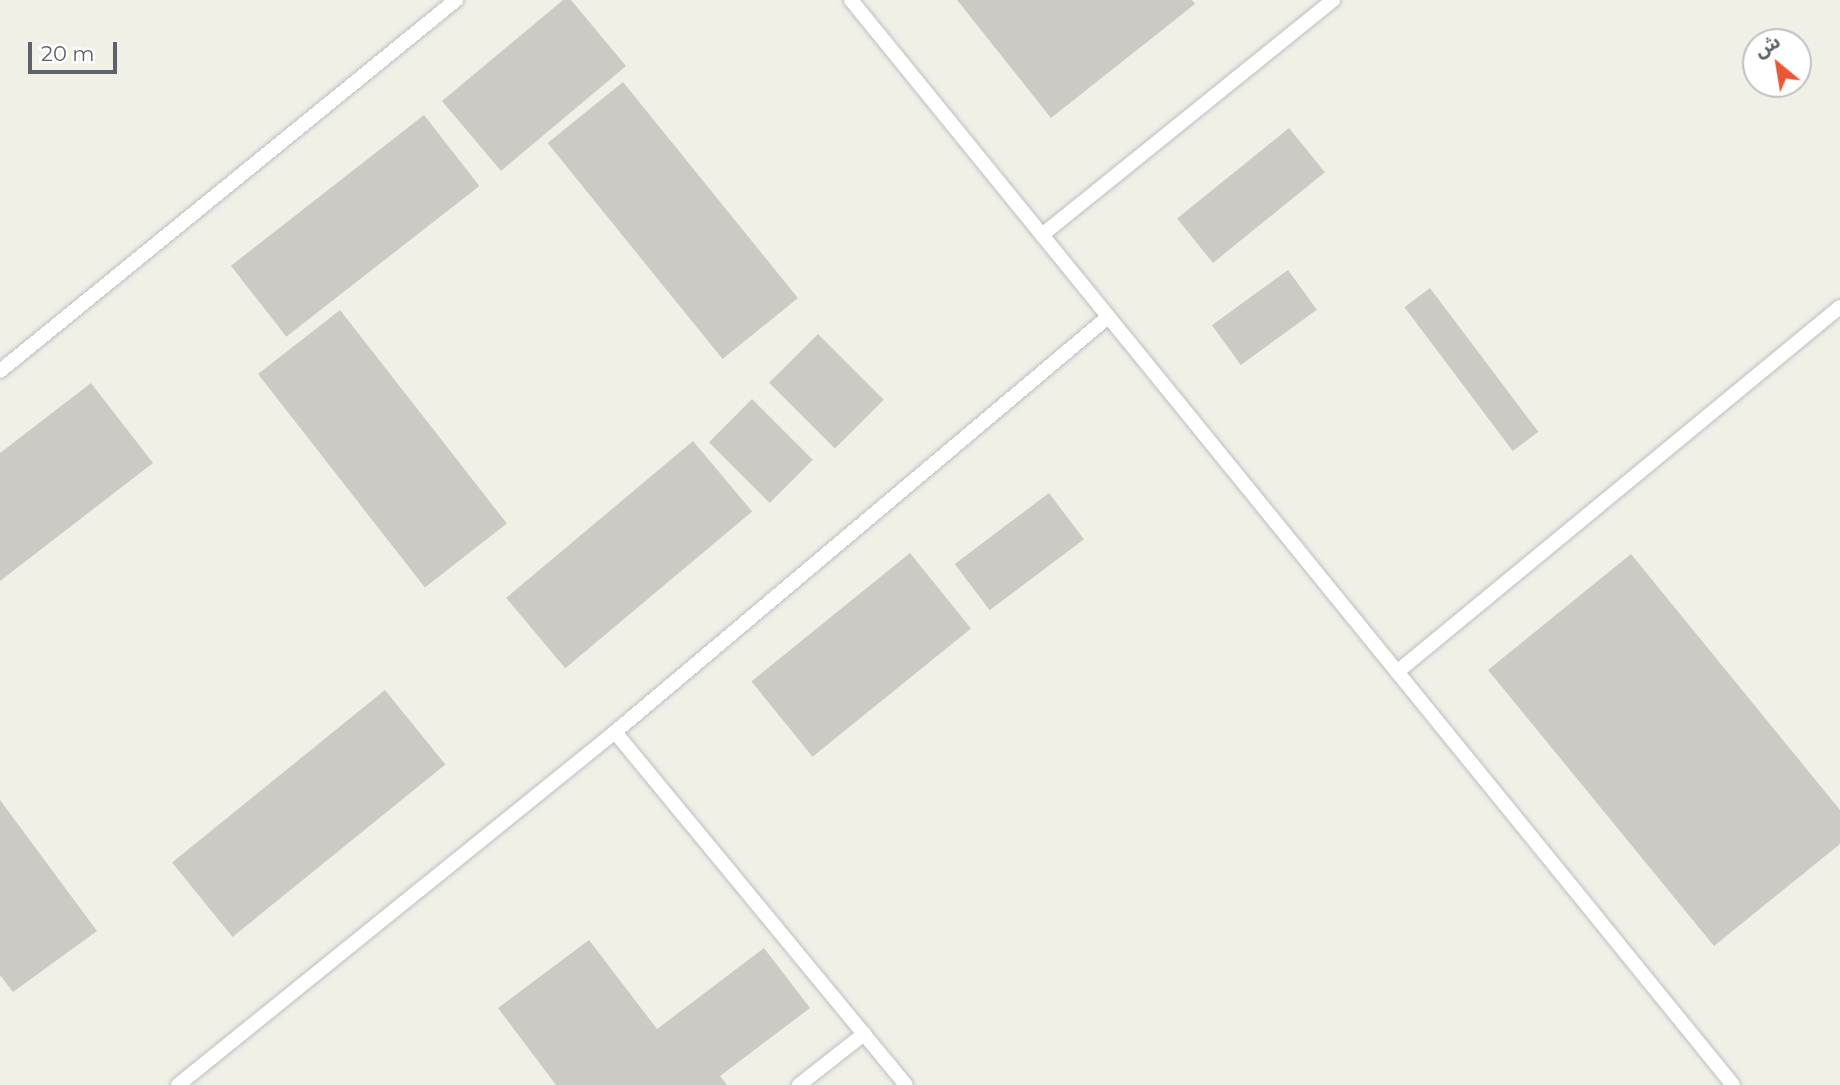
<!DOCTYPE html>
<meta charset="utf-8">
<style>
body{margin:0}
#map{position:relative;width:1840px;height:1085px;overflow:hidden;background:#f1f0e7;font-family:Montserrat,"Noto Sans Arabic",sans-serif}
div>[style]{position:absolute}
.building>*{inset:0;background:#cccac4;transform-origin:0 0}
.roads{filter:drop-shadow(0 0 2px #bcbec3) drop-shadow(0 0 2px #bcbec3)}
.service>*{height:14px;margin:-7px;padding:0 7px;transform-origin:7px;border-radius:7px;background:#fff}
span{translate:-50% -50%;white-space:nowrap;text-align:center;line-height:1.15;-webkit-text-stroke:6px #fff;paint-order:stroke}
.north{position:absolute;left:1742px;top:28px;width:70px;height:70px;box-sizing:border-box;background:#fff;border:2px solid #bfc0c3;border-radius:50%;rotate:330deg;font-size:19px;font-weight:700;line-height:28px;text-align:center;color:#5f6268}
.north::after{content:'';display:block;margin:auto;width:24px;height:32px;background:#eb5633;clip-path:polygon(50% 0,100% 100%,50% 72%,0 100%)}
.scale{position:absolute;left:28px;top:42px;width:89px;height:32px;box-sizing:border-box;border:4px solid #5f6268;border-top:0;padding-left:9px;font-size:21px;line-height:24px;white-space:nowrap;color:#5f6268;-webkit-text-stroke:5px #fff;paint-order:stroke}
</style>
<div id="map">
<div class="building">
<i style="clip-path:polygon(563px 0,571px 0,626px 66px,501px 171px,442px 101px)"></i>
<i style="clip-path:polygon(957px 0,1192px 0,1195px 4px,1051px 118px)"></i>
<i style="left:623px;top:82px;width:278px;height:97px;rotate:51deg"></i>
<i style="left:424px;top:115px;width:90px;height:245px;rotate:52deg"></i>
<i style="left:1289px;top:128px;width:57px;height:144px;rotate:51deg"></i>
<i style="left:1288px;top:270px;width:49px;height:94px;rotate:54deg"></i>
<i style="left:1430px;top:288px;width:180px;height:32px;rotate:53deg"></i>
<i style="left:340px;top:310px;width:271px;height:104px;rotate:52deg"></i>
<i style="left:818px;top:334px;width:93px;height:69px;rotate:45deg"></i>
<i style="clip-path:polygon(91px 383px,153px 463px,0 581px,0 453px)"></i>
<i style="left:752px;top:399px;width:86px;height:61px;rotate:45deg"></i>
<i style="left:693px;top:441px;width:92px;height:244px;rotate:50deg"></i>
<i style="left:1049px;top:493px;width:58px;height:118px;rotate:53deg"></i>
<i style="left:910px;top:553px;width:97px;height:204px;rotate:51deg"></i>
<i style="clip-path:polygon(1631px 554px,1840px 810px,1840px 844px,1714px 946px,1488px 670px)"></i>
<i style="left:385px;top:690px;width:96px;height:274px;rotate:51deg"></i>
<i style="clip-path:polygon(0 800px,97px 931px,13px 992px,0 975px)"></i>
<i style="clip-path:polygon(589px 940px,657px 1029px,764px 948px,810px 1008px,720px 1076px,727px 1085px,556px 1085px,498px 1008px)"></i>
</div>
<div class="roads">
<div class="service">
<i style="left:851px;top:0;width:1398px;rotate:50.89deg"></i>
<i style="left:1042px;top:235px;width:374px;rotate:-38.9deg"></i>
<i style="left:0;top:371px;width:588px;rotate:-39.13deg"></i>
<i style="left:1397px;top:672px;width:574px;rotate:-39.49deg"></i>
<i style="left:615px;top:732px;width:457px;rotate:50.5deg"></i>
<i style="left:178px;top:1085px;width:562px;rotate:-38.93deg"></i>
<i style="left:615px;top:732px;width:644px;rotate:-40.09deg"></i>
<i style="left:799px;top:1085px;width:83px;rotate:-38.1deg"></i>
</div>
</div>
<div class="north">ش</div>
<div class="scale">20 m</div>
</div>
